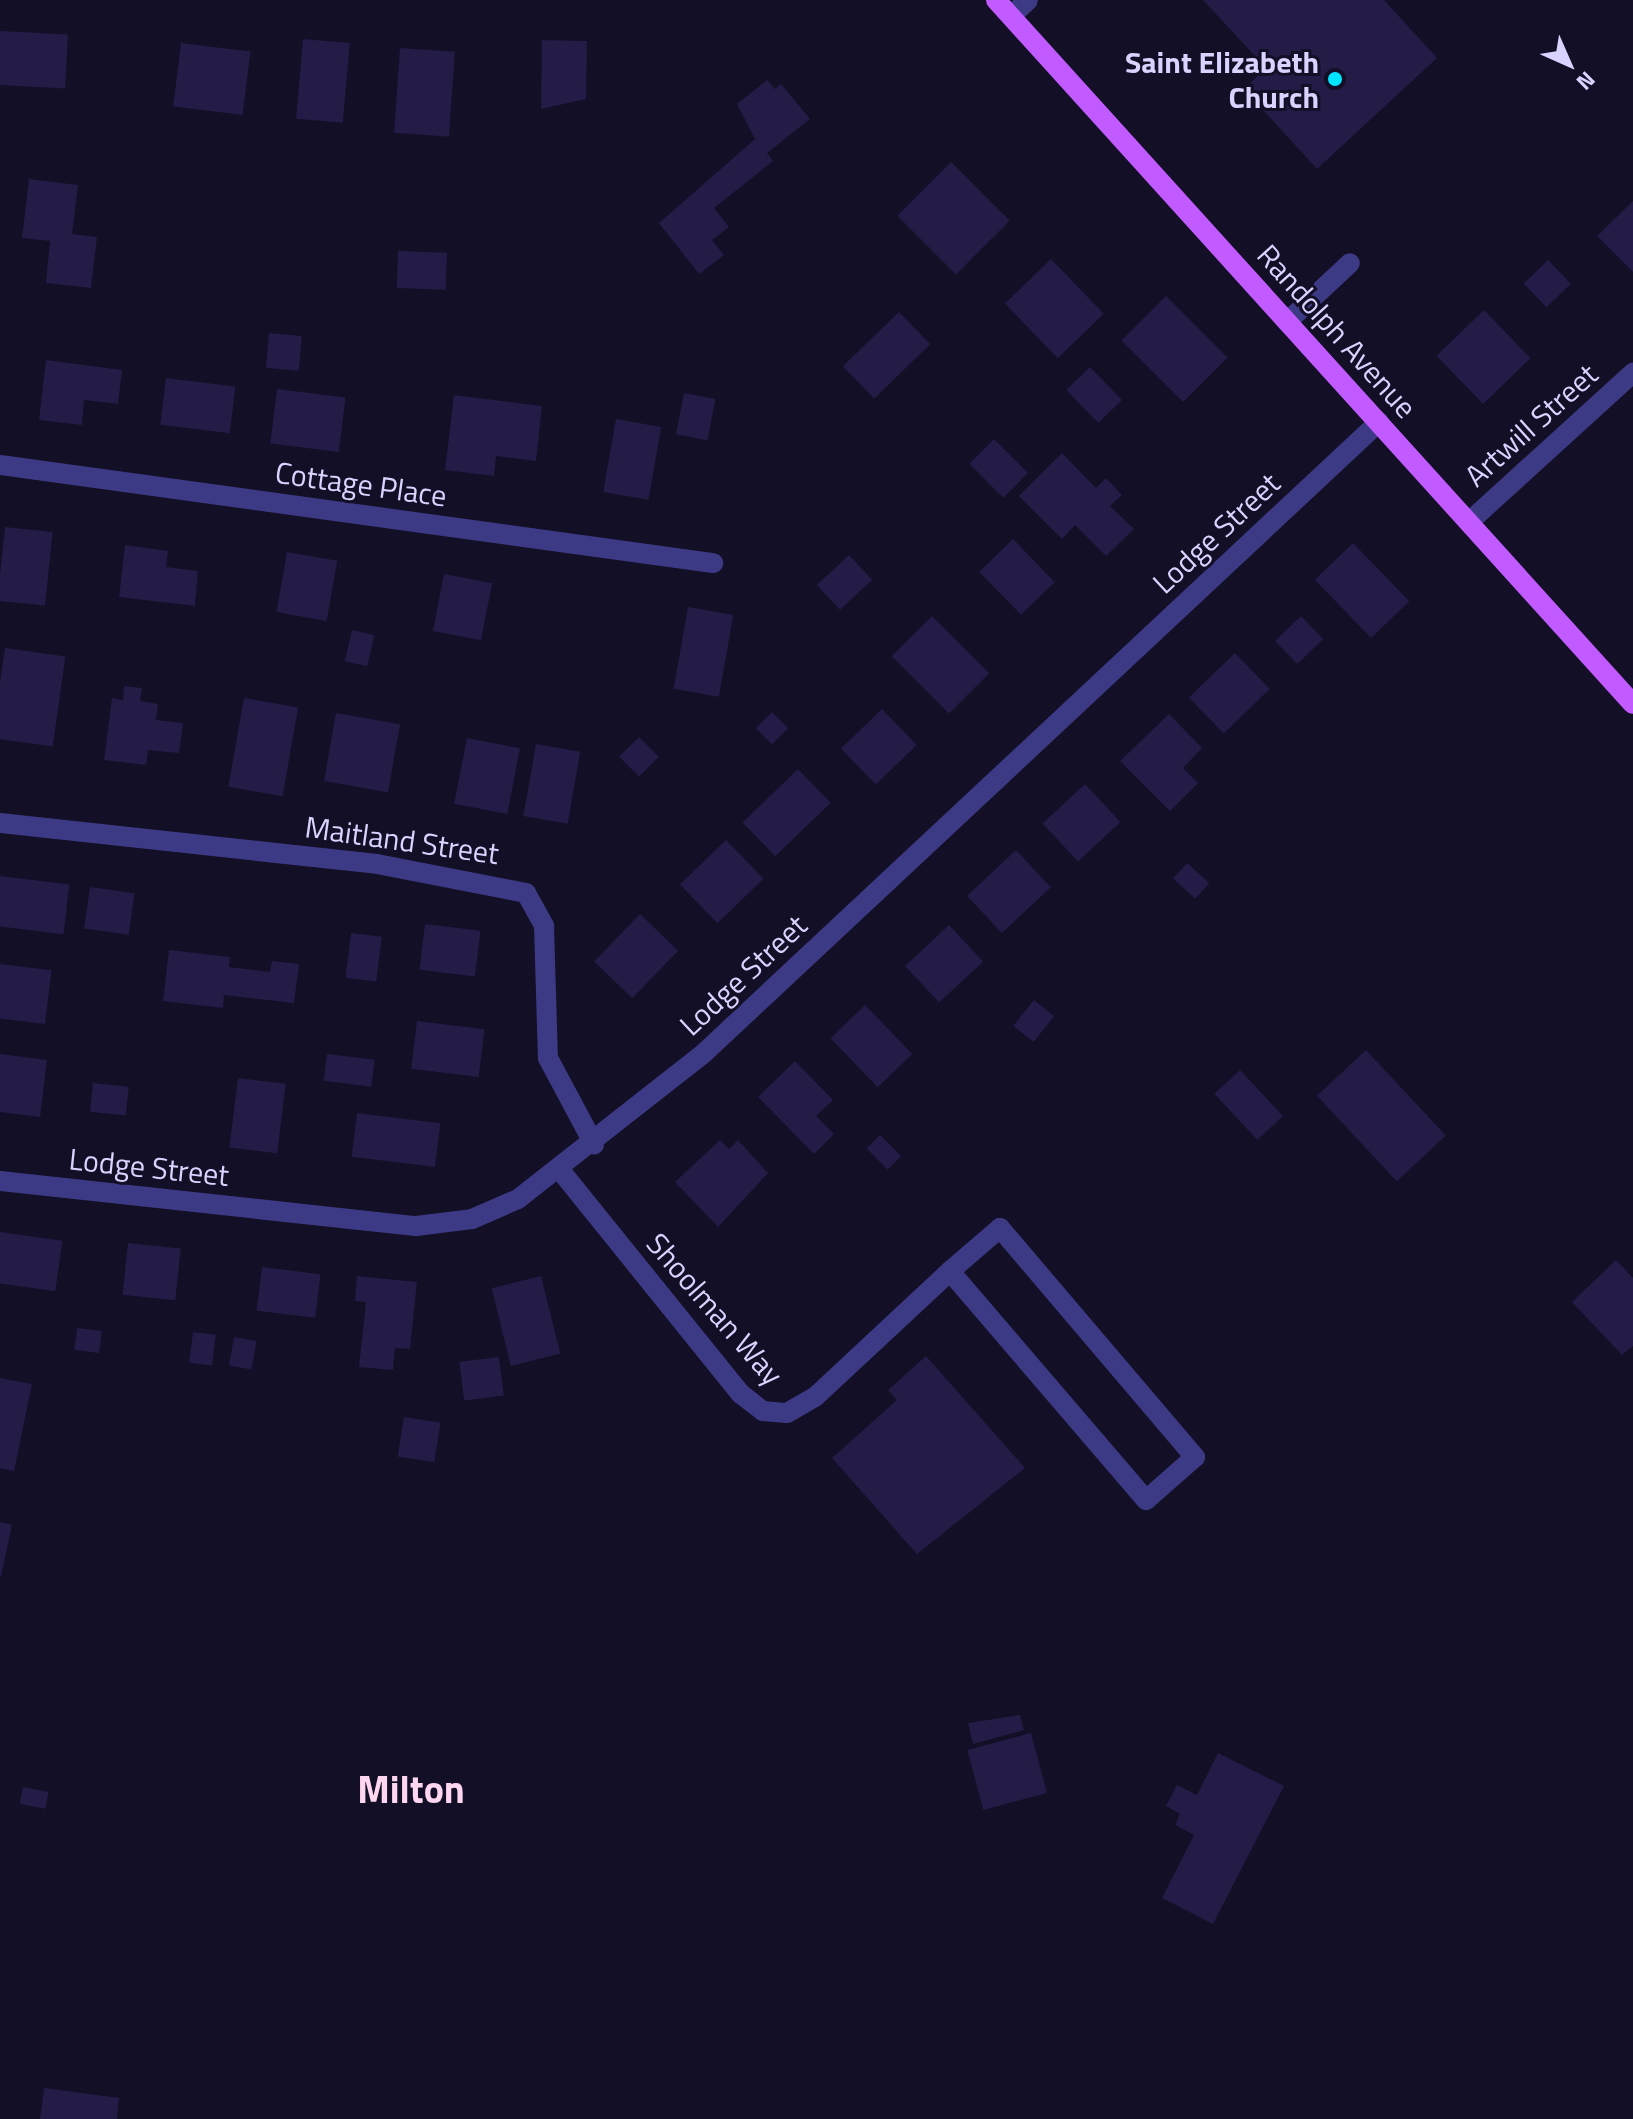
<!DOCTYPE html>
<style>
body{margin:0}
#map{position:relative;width:1633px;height:2119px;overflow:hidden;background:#130f26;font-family:"Titillium Web",sans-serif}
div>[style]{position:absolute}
.building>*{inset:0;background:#241b47;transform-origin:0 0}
.service>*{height:20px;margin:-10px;padding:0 10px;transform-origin:10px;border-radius:10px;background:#3d3a85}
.minor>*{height:20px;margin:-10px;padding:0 10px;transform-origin:10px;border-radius:10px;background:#3d3a85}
.primary>*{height:20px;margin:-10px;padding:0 10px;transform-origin:10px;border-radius:10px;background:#c25bff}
.dots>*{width:22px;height:22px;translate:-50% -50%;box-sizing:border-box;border:4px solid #130f26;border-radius:50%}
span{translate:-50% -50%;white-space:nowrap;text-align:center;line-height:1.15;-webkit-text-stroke:6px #130f26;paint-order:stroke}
.poi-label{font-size:30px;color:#d9d4ff;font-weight:700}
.right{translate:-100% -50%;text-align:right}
.street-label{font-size:30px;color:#d9d4ff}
.district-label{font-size:38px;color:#ffd6f0;font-weight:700}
.north{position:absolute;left:1529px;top:24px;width:80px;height:80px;-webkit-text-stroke:6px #130f26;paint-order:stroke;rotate:135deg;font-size:22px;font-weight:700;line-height:32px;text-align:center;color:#d9d4ff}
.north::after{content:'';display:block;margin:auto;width:28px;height:36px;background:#d9d4ff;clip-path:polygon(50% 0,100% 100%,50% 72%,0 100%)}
</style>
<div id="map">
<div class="building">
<i style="clip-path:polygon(1203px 0,1384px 0,1437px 58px,1317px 169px,1244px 89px,1266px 68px)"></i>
<i style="left:0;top:31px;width:68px;height:54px;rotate:3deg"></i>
<i style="left:303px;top:39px;width:47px;height:80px;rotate:5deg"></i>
<i style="clip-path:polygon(542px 40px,587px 41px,586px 99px,541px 109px)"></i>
<i style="left:181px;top:43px;width:70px;height:64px;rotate:7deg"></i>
<i style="left:400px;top:48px;width:55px;height:85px;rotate:4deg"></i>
<i style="clip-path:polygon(767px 80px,775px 89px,781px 84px,810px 119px,767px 153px,773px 161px,714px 208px,729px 227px,712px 240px,724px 255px,699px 274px,659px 223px,755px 139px,737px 104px)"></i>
<i style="left:951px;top:162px;width:83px;height:76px;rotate:45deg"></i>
<i style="clip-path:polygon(29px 179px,78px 185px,72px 234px,97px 237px,91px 288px,46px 283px,50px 241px,22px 238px)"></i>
<i style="clip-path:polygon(1633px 201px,1633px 272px,1597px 236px)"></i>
<i style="left:398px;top:251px;width:49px;height:37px;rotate:2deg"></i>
<i style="left:1051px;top:259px;width:76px;height:64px;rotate:46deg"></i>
<i style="left:1548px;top:260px;width:33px;height:34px;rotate:46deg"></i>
<i style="left:1166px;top:296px;width:87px;height:63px;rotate:45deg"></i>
<i style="left:1484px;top:310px;width:67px;height:66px;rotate:46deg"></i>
<i style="left:899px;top:312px;width:45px;height:78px;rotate:46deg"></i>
<i style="left:269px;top:333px;width:33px;height:35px;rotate:5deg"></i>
<i style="clip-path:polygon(46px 360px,122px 370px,118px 404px,84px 400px,82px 425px,39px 420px)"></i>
<i style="left:1090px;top:367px;width:46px;height:33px;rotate:46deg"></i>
<i style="left:166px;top:378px;width:70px;height:47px;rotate:7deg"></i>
<i style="left:277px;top:389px;width:69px;height:55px;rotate:7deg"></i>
<i style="left:684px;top:393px;width:32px;height:42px;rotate:11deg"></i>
<i style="clip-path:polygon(454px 395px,542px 406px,536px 461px,496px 456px,494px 476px,445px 470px)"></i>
<i style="left:616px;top:419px;width:46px;height:74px;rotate:10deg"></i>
<i style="left:994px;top:439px;width:48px;height:35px;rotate:45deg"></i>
<i style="clip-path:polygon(1062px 453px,1096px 488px,1106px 478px,1122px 495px,1110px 506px,1134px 529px,1106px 556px,1075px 525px,1062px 539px,1019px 496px)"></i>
<i style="left:5px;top:527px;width:48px;height:74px;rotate:6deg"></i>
<i style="left:1013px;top:539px;width:60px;height:47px;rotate:46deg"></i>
<i style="left:1353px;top:543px;width:81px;height:53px;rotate:46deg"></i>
<i style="clip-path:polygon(125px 545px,168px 551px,166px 567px,198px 571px,195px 606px,119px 597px)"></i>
<i style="left:287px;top:552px;width:51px;height:61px;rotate:10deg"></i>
<i style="left:849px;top:555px;width:34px;height:44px;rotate:47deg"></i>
<i style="left:444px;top:574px;width:49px;height:58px;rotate:11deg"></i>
<i style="left:688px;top:607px;width:46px;height:83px;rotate:10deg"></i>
<i style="left:932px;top:616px;width:81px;height:57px;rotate:45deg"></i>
<i style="left:1301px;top:616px;width:32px;height:36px;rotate:46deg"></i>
<i style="left:352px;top:630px;width:23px;height:32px;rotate:13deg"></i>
<i style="left:5px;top:648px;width:61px;height:91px;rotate:8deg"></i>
<i style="left:1235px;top:653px;width:50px;height:64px;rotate:46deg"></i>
<i style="clip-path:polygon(124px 686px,142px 688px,140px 701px,158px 704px,156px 720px,183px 723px,179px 753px,148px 750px,146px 765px,104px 760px,112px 698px,123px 700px)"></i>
<i style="left:244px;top:698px;width:55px;height:90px;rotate:10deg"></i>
<i style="left:882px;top:709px;width:50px;height:57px;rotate:46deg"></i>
<i style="left:772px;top:712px;width:23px;height:23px;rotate:45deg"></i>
<i style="left:336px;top:713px;width:65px;height:69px;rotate:10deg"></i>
<i style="clip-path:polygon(1169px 714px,1202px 748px,1183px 768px,1198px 783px,1170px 811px,1120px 761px)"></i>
<i style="left:639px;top:737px;width:28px;height:28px;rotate:45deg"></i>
<i style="left:467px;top:738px;width:54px;height:67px;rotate:11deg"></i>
<i style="left:536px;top:744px;width:45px;height:73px;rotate:10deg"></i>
<i style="left:798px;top:769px;width:47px;height:77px;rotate:46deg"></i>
<i style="left:1085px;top:784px;width:52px;height:58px;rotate:47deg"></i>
<i style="left:726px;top:840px;width:54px;height:64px;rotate:46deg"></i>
<i style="left:1016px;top:850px;width:51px;height:67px;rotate:47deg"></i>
<i style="left:1187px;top:863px;width:30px;height:21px;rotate:42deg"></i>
<i style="left:0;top:876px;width:70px;height:50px;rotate:7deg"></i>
<i style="left:90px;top:887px;width:45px;height:42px;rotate:8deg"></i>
<i style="left:640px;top:914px;width:53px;height:66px;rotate:44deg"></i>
<i style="left:425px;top:924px;width:56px;height:46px;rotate:7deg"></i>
<i style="left:949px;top:925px;width:50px;height:60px;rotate:47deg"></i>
<i style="left:351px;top:933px;width:31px;height:45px;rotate:7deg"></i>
<i style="clip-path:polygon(169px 950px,230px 957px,229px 967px,270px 972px,272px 961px,299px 964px,294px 1003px,224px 995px,223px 1008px,163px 1001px)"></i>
<i style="left:0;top:964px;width:52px;height:54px;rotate:7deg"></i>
<i style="left:1034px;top:1000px;width:26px;height:33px;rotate:39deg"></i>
<i style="left:865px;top:1005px;width:68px;height:48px;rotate:46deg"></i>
<i style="left:417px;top:1021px;width:68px;height:48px;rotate:7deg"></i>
<i style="left:1366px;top:1050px;width:117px;height:67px;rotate:47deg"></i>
<i style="clip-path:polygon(0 1054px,47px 1060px,40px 1117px,0 1112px)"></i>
<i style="left:327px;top:1054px;width:48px;height:27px;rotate:7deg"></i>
<i style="clip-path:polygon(795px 1061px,833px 1100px,816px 1116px,834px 1134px,814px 1154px,758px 1097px)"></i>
<i style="left:1240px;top:1070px;width:63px;height:35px;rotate:47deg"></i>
<i style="left:238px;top:1078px;width:48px;height:70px;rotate:7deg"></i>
<i style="left:93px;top:1083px;width:36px;height:29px;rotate:6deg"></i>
<i style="left:357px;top:1113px;width:84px;height:44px;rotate:7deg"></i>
<i style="left:880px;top:1135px;width:30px;height:19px;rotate:45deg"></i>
<i style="clip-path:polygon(720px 1140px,729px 1149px,738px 1140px,768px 1173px,718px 1227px,675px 1182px)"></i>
<i style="left:0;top:1232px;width:63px;height:51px;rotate:8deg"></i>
<i style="left:128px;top:1243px;width:53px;height:52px;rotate:6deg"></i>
<i style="clip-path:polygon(1616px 1260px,1633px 1278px,1633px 1346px,1622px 1355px,1572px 1302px)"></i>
<i style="left:262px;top:1267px;width:59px;height:44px;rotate:7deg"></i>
<i style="clip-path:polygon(357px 1276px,417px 1282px,410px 1349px,395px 1348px,393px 1370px,359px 1367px,366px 1302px,355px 1301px)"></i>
<i style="left:541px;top:1276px;width:80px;height:51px;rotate:76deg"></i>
<i style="left:77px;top:1328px;width:25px;height:22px;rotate:7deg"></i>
<i style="left:193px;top:1332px;width:23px;height:31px;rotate:7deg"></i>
<i style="left:234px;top:1337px;width:23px;height:29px;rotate:10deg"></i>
<i style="clip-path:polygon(926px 1356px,1025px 1468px,917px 1554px,832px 1458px,897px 1400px,888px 1390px)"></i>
<i style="left:499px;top:1357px;width:39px;height:40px;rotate:83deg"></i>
<i style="clip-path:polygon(0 1378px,32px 1384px,14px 1471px,0 1468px)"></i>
<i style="left:404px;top:1417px;width:37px;height:40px;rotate:9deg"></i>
<i style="clip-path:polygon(0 1522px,12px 1525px,1px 1576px,0 1576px)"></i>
<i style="clip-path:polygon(1020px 1715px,1024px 1730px,973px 1744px,968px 1723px)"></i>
<i style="left:1031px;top:1733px;width:62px;height:66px;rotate:75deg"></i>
<i style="clip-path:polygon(1218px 1753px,1284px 1786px,1213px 1924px,1162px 1898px,1194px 1835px,1175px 1825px,1180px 1814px,1166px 1806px,1177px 1785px,1197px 1795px)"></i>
<i style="left:23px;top:1787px;width:26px;height:17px;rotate:11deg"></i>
<i style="clip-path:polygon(44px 2088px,119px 2098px,117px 2119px,40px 2119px)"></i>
</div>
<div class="service">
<i style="left:1011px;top:16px;width:23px;rotate:-43deg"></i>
<i style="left:1287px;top:322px;width:86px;rotate:-43.1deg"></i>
<i style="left:1000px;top:1228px;width:301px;rotate:49.6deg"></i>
<i style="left:1195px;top:1457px;width:65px;rotate:138.7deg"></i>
<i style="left:1146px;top:1500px;width:301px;rotate:-130.6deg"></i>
<i style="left:950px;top:1271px;width:66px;rotate:-40.7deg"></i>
</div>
<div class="minor">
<i style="left:0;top:465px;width:720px;rotate:7.83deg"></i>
<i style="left:1469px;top:522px;width:222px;rotate:-42.3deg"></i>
<i style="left:0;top:823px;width:379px;rotate:6.2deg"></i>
<i style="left:377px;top:864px;width:152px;rotate:11deg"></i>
<i style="left:526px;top:893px;width:38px;rotate:61deg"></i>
<i style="left:544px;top:926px;width:132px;rotate:88.3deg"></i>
<i style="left:548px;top:1058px;width:98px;rotate:61.9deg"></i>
<i style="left:560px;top:1170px;width:288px;rotate:51.1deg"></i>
<i style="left:741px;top:1394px;width:28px;rotate:38deg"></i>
<i style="left:763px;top:1411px;width:24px;rotate:5deg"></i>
<i style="left:787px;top:1413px;width:32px;rotate:-30deg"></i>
<i style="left:815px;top:1397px;width:185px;rotate:-43deg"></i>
<i style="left:0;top:1181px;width:418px;rotate:6.2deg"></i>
<i style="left:416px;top:1226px;width:56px;rotate:-7.1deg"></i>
<i style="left:472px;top:1219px;width:50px;rotate:-23.5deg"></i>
<i style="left:518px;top:1199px;width:236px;rotate:-38.1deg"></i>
<i style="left:704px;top:1053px;width:924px;rotate:-43.07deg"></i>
</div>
<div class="primary">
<i style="left:996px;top:0;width:949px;rotate:47.86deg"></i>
</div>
<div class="dots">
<i style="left:1335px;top:79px;background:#00e5ff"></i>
</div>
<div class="poi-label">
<span class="right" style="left:1319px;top:79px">Saint Elizabeth<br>Church</span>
</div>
<div class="street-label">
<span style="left:1337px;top:331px;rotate:48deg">Randolph Avenue</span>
<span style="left:1531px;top:425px;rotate:-42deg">Artwill Street</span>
<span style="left:361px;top:484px;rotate:8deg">Cottage Place</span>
<span style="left:1216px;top:533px;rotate:-43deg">Lodge Street</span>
<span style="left:402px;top:840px;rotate:8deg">Maitland Street</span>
<span style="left:743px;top:975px;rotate:-43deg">Lodge Street</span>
<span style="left:149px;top:1167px;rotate:6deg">Lodge Street</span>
<span style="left:715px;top:1309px;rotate:49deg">Shoolman Way</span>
</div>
<div class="district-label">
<span style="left:411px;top:1790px">Milton</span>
</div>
<div class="north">N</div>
</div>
